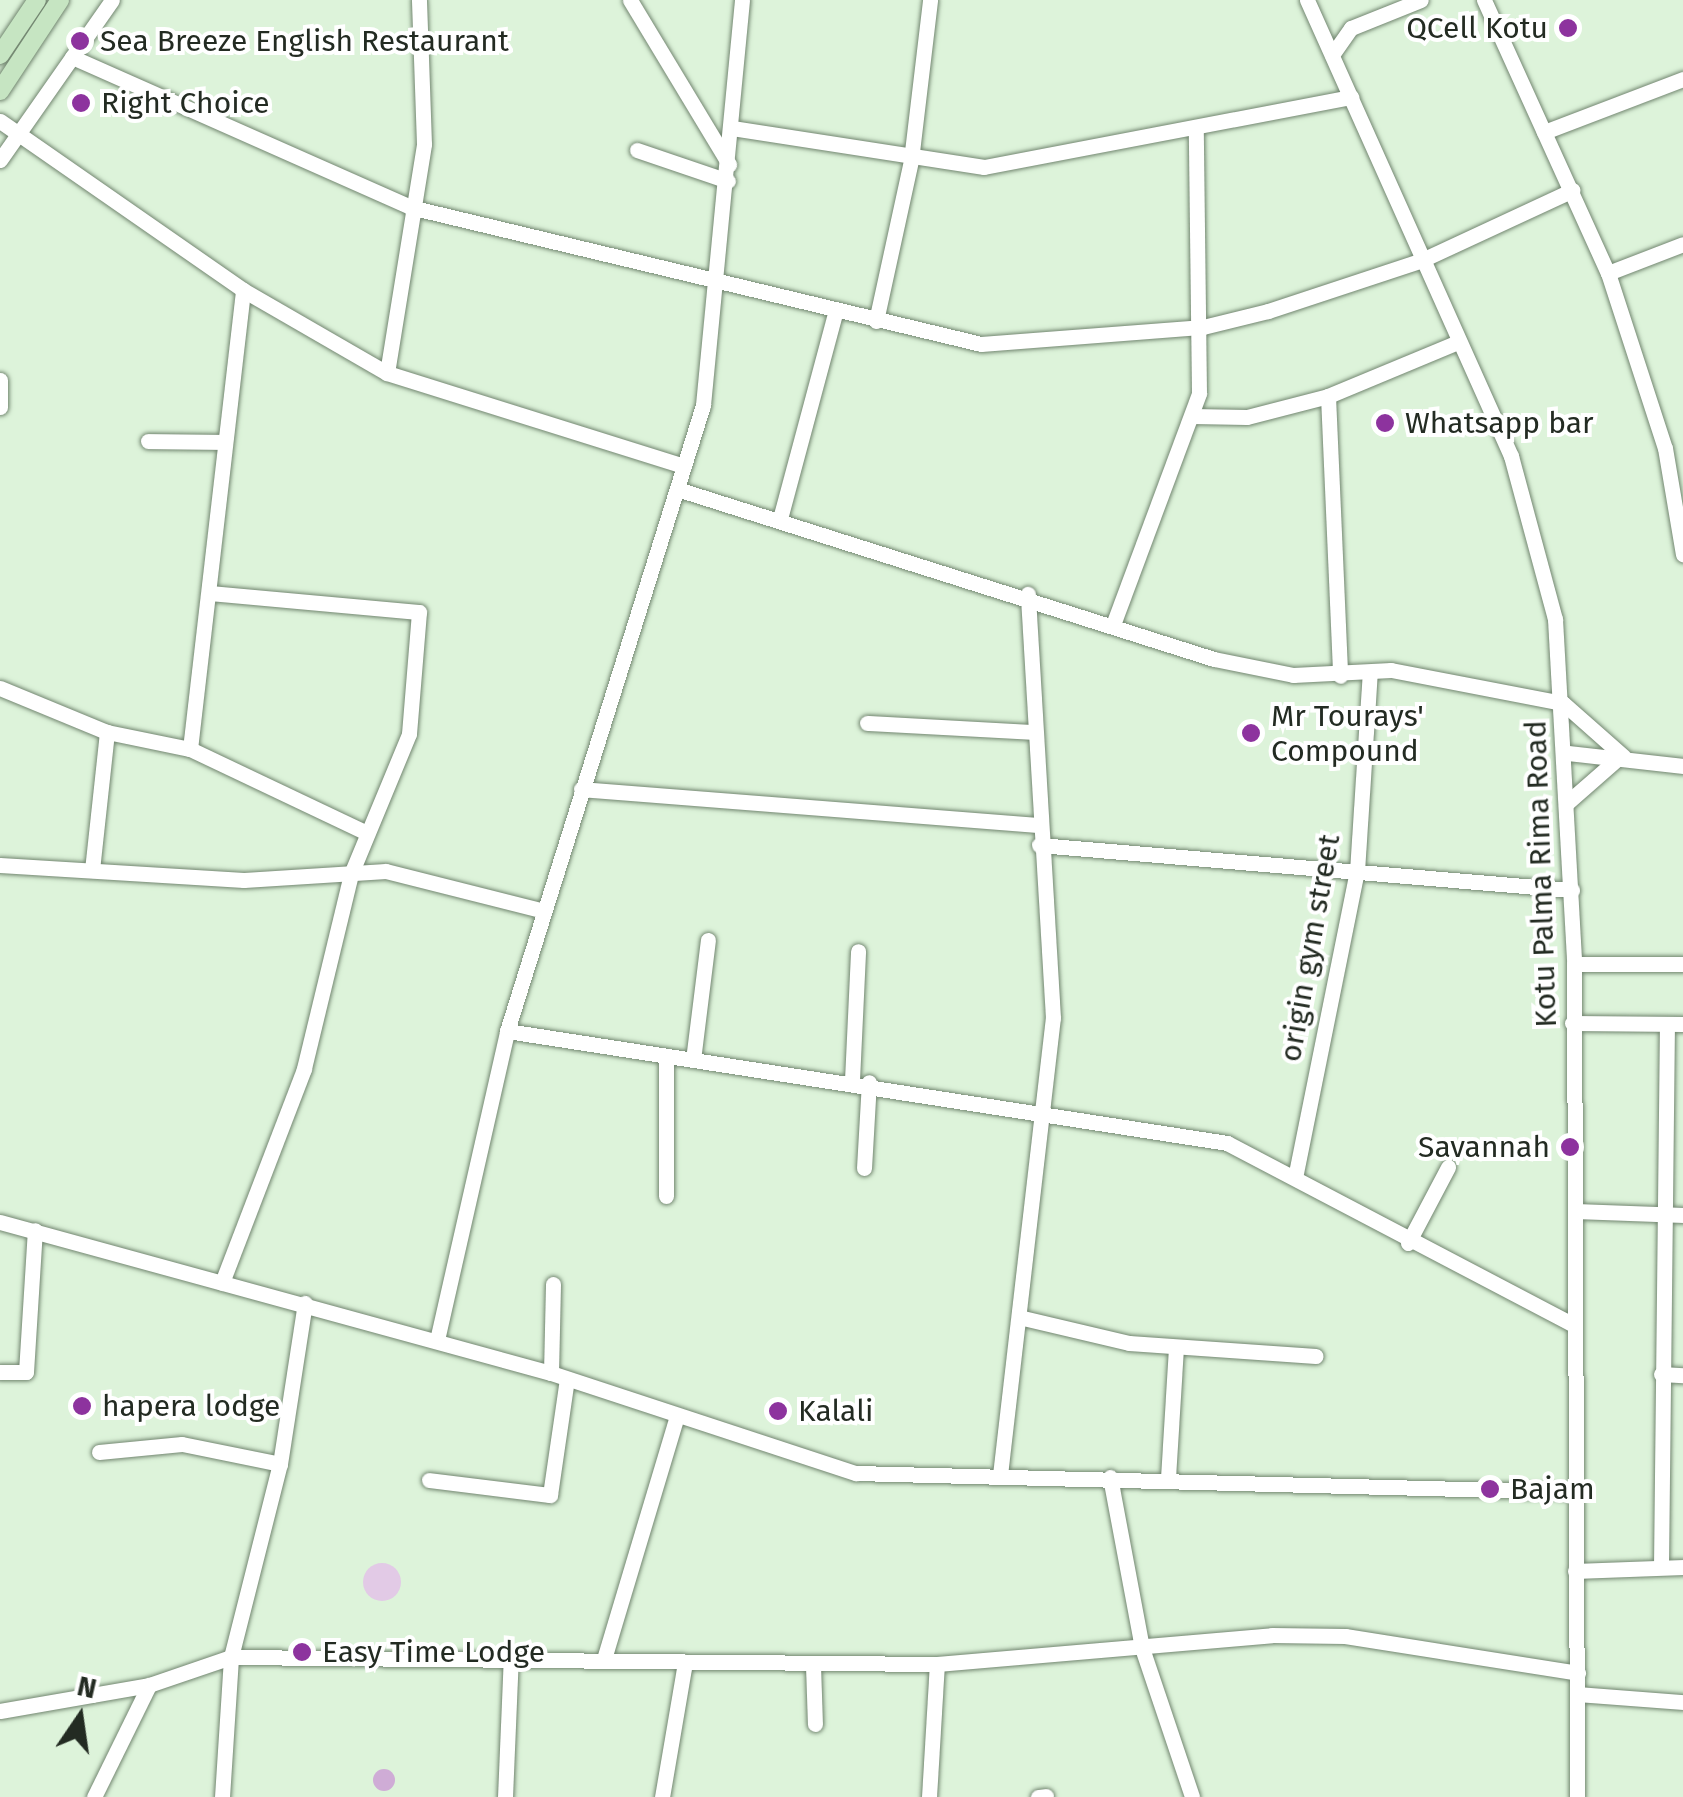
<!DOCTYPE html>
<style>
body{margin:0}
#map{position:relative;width:1683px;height:1797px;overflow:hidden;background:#ddf3da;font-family:"Fira Sans",sans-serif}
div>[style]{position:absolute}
.green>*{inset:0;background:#e2cae6}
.round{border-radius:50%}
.water>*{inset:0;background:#cfacd6}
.roads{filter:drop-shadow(0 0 2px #728670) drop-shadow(0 0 2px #728670)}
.minor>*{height:15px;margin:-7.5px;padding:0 7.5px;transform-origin:7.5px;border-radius:7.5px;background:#fff}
.major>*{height:18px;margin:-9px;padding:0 9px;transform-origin:9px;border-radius:9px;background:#c6e5c2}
.dots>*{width:28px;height:28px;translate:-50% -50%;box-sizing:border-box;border:5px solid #fff;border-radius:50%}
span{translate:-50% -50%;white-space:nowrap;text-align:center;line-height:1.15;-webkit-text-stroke:8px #fff;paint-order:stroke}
.poi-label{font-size:30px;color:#232b22}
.right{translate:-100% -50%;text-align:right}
.left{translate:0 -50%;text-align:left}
.street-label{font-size:30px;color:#232b22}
.north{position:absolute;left:30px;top:1667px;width:100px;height:100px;-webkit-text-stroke:8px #fff;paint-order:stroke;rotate:13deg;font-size:28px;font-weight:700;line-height:40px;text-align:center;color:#232b22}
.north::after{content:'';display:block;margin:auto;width:35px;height:45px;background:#232b22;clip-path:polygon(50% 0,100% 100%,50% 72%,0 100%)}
</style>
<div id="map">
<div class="green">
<i class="round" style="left:363px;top:1563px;width:38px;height:38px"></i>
</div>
<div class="water">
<i class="round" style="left:373px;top:1769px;width:22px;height:22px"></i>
</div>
<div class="roads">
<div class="minor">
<i style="left:630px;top:0;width:192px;rotate:58.9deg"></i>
<i style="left:1307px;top:0;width:500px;rotate:65.9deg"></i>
<i style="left:1511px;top:456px;width:169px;rotate:74.9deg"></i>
<i style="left:1555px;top:619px;width:346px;rotate:86.8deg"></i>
<i style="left:1574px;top:964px;width:833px;rotate:89.79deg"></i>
<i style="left:1484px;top:0;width:300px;rotate:65.6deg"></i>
<i style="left:1608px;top:273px;width:184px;rotate:72deg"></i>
<i style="left:1665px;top:448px;width:108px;rotate:80.4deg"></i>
<i style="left:1332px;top:55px;width:33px;rotate:-55deg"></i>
<i style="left:1351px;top:28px;width:75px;rotate:-21.8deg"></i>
<i style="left:72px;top:57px;width:370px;rotate:23.9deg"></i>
<i style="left:410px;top:207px;width:587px;rotate:13.49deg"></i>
<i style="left:981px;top:344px;width:223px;rotate:-4.4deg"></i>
<i style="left:1203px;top:327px;width:67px;rotate:-13.8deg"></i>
<i style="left:1268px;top:311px;width:162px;rotate:-18.3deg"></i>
<i style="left:1422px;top:260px;width:166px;rotate:-24.9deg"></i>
<i style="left:0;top:121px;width:296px;rotate:34.8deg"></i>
<i style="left:243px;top:290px;width:166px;rotate:30deg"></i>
<i style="left:387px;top:373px;width:311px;rotate:17.4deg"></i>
<i style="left:732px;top:128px;width:255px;rotate:8.8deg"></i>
<i style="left:984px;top:167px;width:374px;rotate:-10.8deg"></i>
<i style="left:1544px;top:132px;width:149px;rotate:-20.9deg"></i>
<i style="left:637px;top:150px;width:96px;rotate:18.8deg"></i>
<i style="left:0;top:160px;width:195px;rotate:-55deg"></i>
<i style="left:1608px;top:273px;width:80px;rotate:-21.1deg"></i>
<i style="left:876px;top:321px;width:165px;rotate:-77.7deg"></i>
<i style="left:911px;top:160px;width:161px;rotate:-83.2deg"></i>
<i style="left:387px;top:373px;width:232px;rotate:-80.8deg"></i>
<i style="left:424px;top:144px;width:144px;rotate:-92deg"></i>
<i style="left:0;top:380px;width:27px;rotate:90deg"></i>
<i style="left:1328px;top:396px;width:280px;rotate:87.5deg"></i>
<i style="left:1192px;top:416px;width:55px;rotate:1deg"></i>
<i style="left:1247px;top:417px;width:84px;rotate:-14.5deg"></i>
<i style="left:1328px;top:396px;width:141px;rotate:-22.6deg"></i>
<i style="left:148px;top:441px;width:73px;rotate:0.8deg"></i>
<i style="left:677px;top:489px;width:563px;rotate:17.57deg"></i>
<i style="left:1214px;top:659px;width:81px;rotate:11.4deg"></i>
<i style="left:1293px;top:675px;width:98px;rotate:-2.9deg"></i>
<i style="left:1391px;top:670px;width:175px;rotate:10.9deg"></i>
<i style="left:1563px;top:703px;width:81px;rotate:41.5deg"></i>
<i style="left:781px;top:515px;width:212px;rotate:-75deg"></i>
<i style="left:209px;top:593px;width:211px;rotate:5.2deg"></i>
<i style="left:419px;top:612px;width:122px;rotate:94.7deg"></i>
<i style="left:409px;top:734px;width:152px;rotate:112.5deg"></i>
<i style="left:351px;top:874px;width:201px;rotate:103.6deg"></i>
<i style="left:304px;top:1069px;width:229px;rotate:111deg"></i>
<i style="left:1114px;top:622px;width:244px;rotate:-69.6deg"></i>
<i style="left:1199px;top:393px;width:261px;rotate:-90.7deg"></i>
<i style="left:0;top:688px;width:116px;rotate:22.4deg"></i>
<i style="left:107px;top:732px;width:85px;rotate:11.6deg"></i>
<i style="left:190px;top:749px;width:196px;rotate:25.4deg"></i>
<i style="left:867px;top:723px;width:166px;rotate:3.1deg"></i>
<i style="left:190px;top:749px;width:462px;rotate:-83.4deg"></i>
<i style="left:1568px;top:753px;width:116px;rotate:6.4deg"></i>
<i style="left:581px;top:789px;width:457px;rotate:4.5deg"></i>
<i style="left:1568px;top:802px;width:64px;rotate:-41.2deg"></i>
<i style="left:1039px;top:845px;width:535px;rotate:4.83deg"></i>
<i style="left:0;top:865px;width:244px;rotate:3.5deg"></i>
<i style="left:244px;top:880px;width:142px;rotate:-3.6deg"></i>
<i style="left:386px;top:871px;width:163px;rotate:14.2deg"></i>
<i style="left:92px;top:870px;width:139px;rotate:-83.8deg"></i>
<i style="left:1574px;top:964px;width:109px"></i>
<i style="left:1572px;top:1023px;width:111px;rotate:0.5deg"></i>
<i style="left:507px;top:1031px;width:729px;rotate:8.84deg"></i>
<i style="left:1227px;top:1143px;width:392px;rotate:27.7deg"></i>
<i style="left:693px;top:1060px;width:121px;rotate:-82.9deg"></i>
<i style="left:852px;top:1080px;width:129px;rotate:-87.3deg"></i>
<i style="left:864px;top:1168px;width:86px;rotate:-86.7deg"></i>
<i style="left:1296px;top:1173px;width:308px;rotate:-78.6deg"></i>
<i style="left:1357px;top:871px;width:199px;rotate:-86.3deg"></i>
<i style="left:666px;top:1196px;width:139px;rotate:-90deg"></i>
<i style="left:1576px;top:1211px;width:107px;rotate:2.1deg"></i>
<i style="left:0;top:1222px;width:571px;rotate:15.33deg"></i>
<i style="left:551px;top:1373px;width:321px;rotate:18.2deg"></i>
<i style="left:856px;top:1473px;width:722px;rotate:1.51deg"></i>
<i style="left:1408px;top:1243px;width:86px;rotate:-62.2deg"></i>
<i style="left:1023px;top:1318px;width:109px;rotate:13.3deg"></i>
<i style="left:1129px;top:1343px;width:187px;rotate:4deg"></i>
<i style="left:437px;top:1340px;width:317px;rotate:-77.2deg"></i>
<i style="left:507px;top:1031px;width:656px;rotate:-72.61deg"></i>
<i style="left:703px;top:405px;width:407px;rotate:-84.5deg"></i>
<i style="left:0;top:1372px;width:26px"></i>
<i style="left:26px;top:1372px;width:142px;rotate:-86.4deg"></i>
<i style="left:551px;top:1373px;width:89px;rotate:-88.7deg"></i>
<i style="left:1661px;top:1374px;width:22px;rotate:3deg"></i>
<i style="left:99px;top:1452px;width:83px;rotate:-5.5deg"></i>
<i style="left:182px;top:1444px;width:100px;rotate:11.5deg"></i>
<i style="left:1000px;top:1475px;width:460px;rotate:-83.4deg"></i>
<i style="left:1053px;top:1018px;width:425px;rotate:-93.4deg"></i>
<i style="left:1110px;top:1477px;width:174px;rotate:79.4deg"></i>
<i style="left:1142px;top:1648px;width:157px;rotate:71.4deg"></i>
<i style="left:1168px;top:1478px;width:130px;rotate:-86.5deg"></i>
<i style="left:429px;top:1480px;width:122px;rotate:7.1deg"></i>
<i style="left:550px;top:1495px;width:117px;rotate:-81.7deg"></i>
<i style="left:1661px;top:1567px;width:543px;rotate:-89.37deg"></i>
<i style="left:1575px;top:1571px;width:108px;rotate:-2.1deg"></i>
<i style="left:604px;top:1659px;width:251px;rotate:-73.3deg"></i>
<i style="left:813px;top:1665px;width:59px;rotate:88.1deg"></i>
<i style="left:1578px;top:1694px;width:105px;rotate:4.4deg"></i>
<i style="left:0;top:1711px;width:151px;rotate:-9.9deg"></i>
<i style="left:149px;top:1685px;width:87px;rotate:-18.9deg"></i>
<i style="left:231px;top:1657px;width:706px;rotate:0.57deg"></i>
<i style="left:937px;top:1664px;width:336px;rotate:-4.9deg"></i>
<i style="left:1272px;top:1635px;width:73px;rotate:0.8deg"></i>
<i style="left:1345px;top:1636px;width:236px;rotate:9deg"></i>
<i style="left:94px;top:1797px;width:125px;rotate:-63.8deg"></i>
<i style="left:222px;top:1797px;width:140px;rotate:-86.3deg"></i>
<i style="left:231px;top:1657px;width:199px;rotate:-75.8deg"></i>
<i style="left:280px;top:1464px;width:163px;rotate:-81.2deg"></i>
<i style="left:505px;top:1797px;width:141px;rotate:-87.6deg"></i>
<i style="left:662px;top:1797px;width:137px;rotate:-80.3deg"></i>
<i style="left:929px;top:1797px;width:133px;rotate:-86.6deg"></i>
<i style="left:1038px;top:1797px;width:8px;rotate:-7deg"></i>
</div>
<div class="major">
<i style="left:0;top:55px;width:66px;rotate:-56.1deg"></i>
<i style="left:0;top:91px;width:109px;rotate:-56.6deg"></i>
</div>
</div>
<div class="dots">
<i style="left:1568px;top:28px;background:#8d339e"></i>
<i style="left:80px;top:41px;background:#8d339e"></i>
<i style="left:81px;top:103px;background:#8d339e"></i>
<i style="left:1385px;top:423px;background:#8d339e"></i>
<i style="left:1251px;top:733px;background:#8d339e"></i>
<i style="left:1570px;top:1147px;background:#8d339e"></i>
<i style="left:82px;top:1406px;background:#8d339e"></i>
<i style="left:778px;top:1411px;background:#8d339e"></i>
<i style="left:1490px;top:1489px;background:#8d339e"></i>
<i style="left:302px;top:1652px;background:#8d339e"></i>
</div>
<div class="poi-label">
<span class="right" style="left:1548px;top:28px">QCell Kotu</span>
<span class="left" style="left:100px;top:41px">Sea Breeze English Restaurant</span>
<span class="left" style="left:101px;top:103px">Right Choice</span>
<span class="left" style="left:1405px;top:423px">Whatsapp bar</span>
<span class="left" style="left:1271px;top:733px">Mr Tourays'<br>Compound</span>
<span class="right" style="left:1550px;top:1147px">Savannah</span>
<span class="left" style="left:102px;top:1406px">hapera lodge</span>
<span class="left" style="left:798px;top:1411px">Kalali</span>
<span class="left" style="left:1510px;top:1489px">Bajam</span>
<span class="left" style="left:322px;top:1652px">Easy Time Lodge</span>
</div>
<div class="street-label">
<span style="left:1541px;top:874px;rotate:-92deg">Kotu Palma Rima Road</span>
<span style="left:1310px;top:948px;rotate:-80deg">origin gym street</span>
</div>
<div class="north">N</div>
</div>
